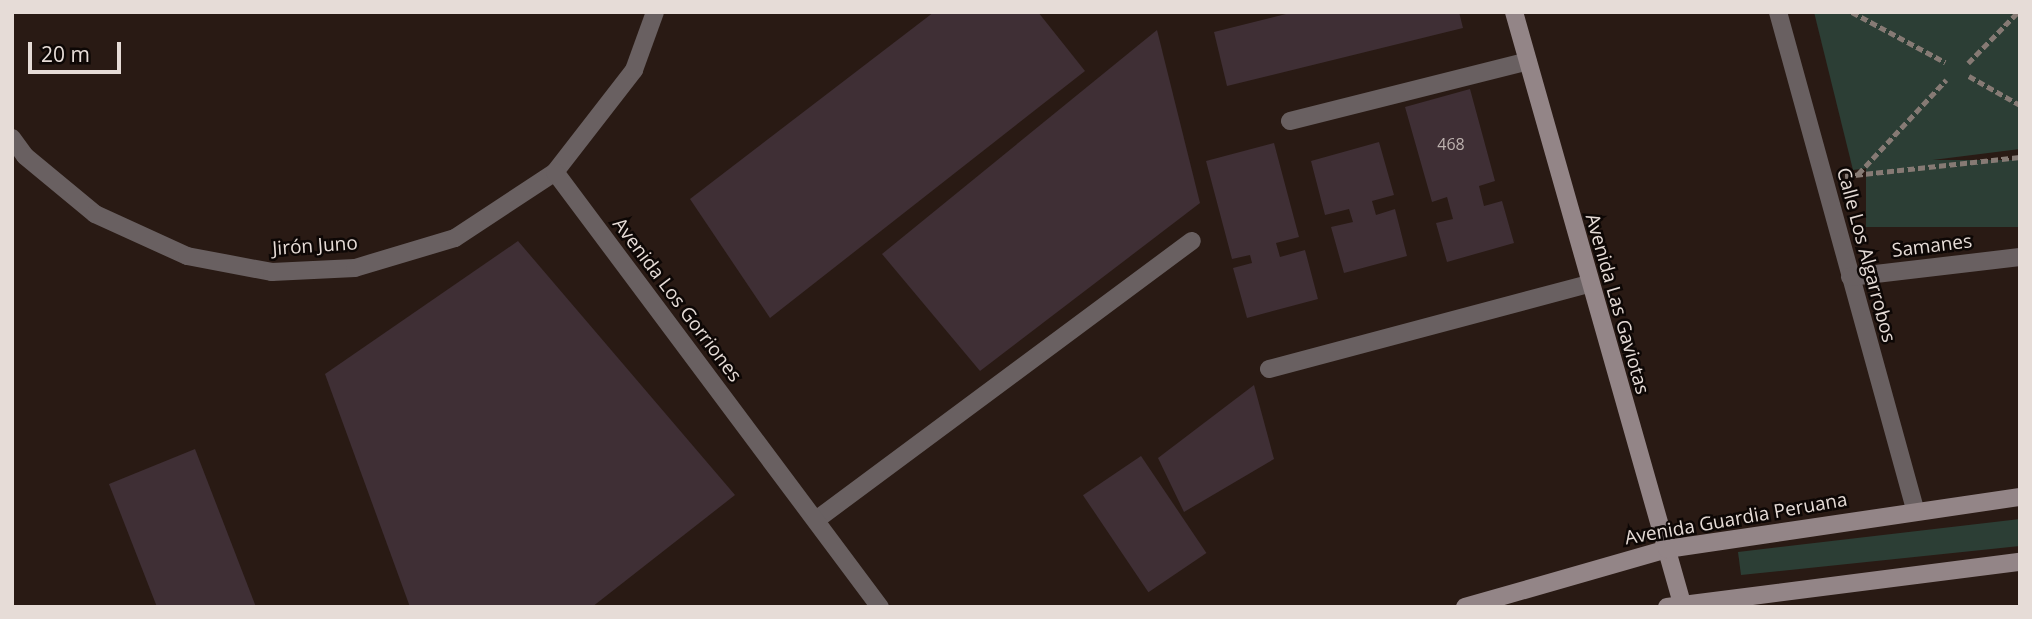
<!DOCTYPE html>
<meta charset="utf-8">
<style>
body{margin:0}
#map{position:relative;width:2032px;height:619px;overflow:hidden;background:#291a14;font-family:"Open Sans",sans-serif}
div>[style]{position:absolute}
.green>*{inset:0;background:#2c3e35;transform-origin:0 0}
.building>*{inset:0;background:#3f2f35;transform-origin:0 0}
.path>*{height:4.5px;margin-top:-2.25px;transform-origin:0;background:repeating-linear-gradient(90deg,#867a74 0 7px,transparent 0 10.5px)}
.lane>*{height:18px;margin:-9px;padding:0 9px;transform-origin:9px;border-radius:9px;background:#696061}
.street>*{height:18px;margin:-9px;padding:0 9px;transform-origin:9px;border-radius:9px;background:#696061}
.secondary>*{height:18px;margin:-9px;padding:0 9px;transform-origin:9px;border-radius:9px;background:#938587}
span{translate:-50% -50%;white-space:nowrap;text-align:center;line-height:1.15;-webkit-text-stroke:5px #0d0705;paint-order:stroke}
.number-label{font-size:16px;color:#bcb1ae}
.number-label span{-webkit-text-stroke-width:0}
.street-label{font-size:19px;color:#e6dcd7}
.frame{position:absolute;inset:0;border:14px solid #e6dcd7;pointer-events:none}
.scale{position:absolute;left:28px;top:42px;width:93px;height:32px;box-sizing:border-box;border:4px solid #e6dcd7;border-top:0;padding-left:9px;font-size:21px;line-height:24px;white-space:nowrap;color:#e6dcd7;-webkit-text-stroke:5px #0d0705;paint-order:stroke}
</style>
<div id="map">
<div class="green">
<i style="clip-path:polygon(1814px 12px,2020px 12px,2020px 149px,1853px 170px)"></i>
<i style="left:2020px;top:160px;width:67px;height:154px;rotate:90deg"></i>
<i style="clip-path:polygon(2020px 519px,2020px 546px,1741px 575px,1738px 552px)"></i>
</div>
<div class="building">
<i style="clip-path:polygon(934px 12px,1038px 12px,1085px 71px,770px 318px,690px 199px)"></i>
<i style="clip-path:polygon(1294px 12px,1459px 12px,1463px 28px,1227px 86px,1214px 32px)"></i>
<i style="clip-path:polygon(1157px 30px,1200px 203px,980px 371px,882px 254px)"></i>
<i style="clip-path:polygon(1470px 89px,1495px 181px,1479px 186px,1484px 206px,1502px 201px,1514px 243px,1447px 262px,1436px 223px,1453px 219px,1447px 197px,1432px 202px,1405px 107px)"></i>
<i style="clip-path:polygon(1379px 142px,1394px 195px,1372px 201px,1376px 215px,1395px 209px,1407px 256px,1344px 273px,1331px 227px,1353px 222px,1349px 209px,1325px 215px,1311px 161px)"></i>
<i style="clip-path:polygon(1274px 143px,1299px 237px,1276px 243px,1280px 257px,1305px 250px,1318px 299px,1247px 318px,1233px 268px,1252px 263px,1250px 255px,1232px 259px,1206px 161px)"></i>
<i style="clip-path:polygon(518px 241px,735px 495px,592px 607px,410px 607px,325px 374px)"></i>
<i style="clip-path:polygon(1254px 385px,1274px 459px,1184px 512px,1158px 458px)"></i>
<i style="clip-path:polygon(195px 449px,256px 607px,157px 607px,109px 484px)"></i>
<i style="left:1141px;top:456px;width:117px;height:70px;rotate:56deg"></i>
</div>
<div class="path">
<i style="left:1852px;top:12px;width:106px;rotate:28.3deg"></i>
<i style="left:1968px;top:63px;width:71px;rotate:-45.6deg"></i>
<i style="left:1969px;top:76px;width:59px;rotate:29.6deg"></i>
<i style="left:1858px;top:174px;width:129px;rotate:-46.9deg"></i>
<i style="left:1845px;top:176px;width:176px;rotate:-6.2deg"></i>
</div>
<div class="lane">
<i style="left:1269px;top:369px;width:331px;rotate:-14.9deg"></i>
<i style="left:816px;top:520px;width:468px;rotate:-36.6deg"></i>
</div>
<div class="street">
<i style="left:1778px;top:12px;width:516px;rotate:74.59deg"></i>
<i style="left:1290px;top:121px;width:245px;rotate:-14.1deg"></i>
<i style="left:12px;top:138px;width:22px;rotate:54deg"></i>
<i style="left:25px;top:156px;width:91px;rotate:39.6deg"></i>
<i style="left:95px;top:214px;width:101px;rotate:24.5deg"></i>
<i style="left:187px;top:256px;width:86px;rotate:10.7deg"></i>
<i style="left:272px;top:272px;width:83px;rotate:-2.8deg"></i>
<i style="left:355px;top:268px;width:104px;rotate:-16.7deg"></i>
<i style="left:455px;top:238px;width:120px;rotate:-33.4deg"></i>
<i style="left:555px;top:172px;width:129px;rotate:-52.2deg"></i>
<i style="left:634px;top:70px;width:62px;rotate:-70.1deg"></i>
<i style="left:555px;top:172px;width:543px;rotate:53.24deg"></i>
<i style="left:1850px;top:277px;width:171px;rotate:-6.7deg"></i>
</div>
<div class="secondary">
<i style="left:1514px;top:12px;width:619px;rotate:74.14deg"></i>
<i style="left:1465px;top:607px;width:210px;rotate:-16deg"></i>
<i style="left:1667px;top:549px;width:357px;rotate:-8.4deg"></i>
<i style="left:1667px;top:607px;width:356px;rotate:-7.3deg"></i>
</div>
<div class="number-label">
<span style="left:1451px;top:144px">468</span>
</div>
<div class="street-label">
<span style="left:315px;top:246px;rotate:-4deg">Jirón Juno</span>
<span style="left:1932px;top:246px;rotate:-7deg">Samanes</span>
<span style="left:1866px;top:255px;rotate:75deg">Calle Los Algarrobos</span>
<span style="left:677px;top:300px;rotate:53deg">Avenida Los Gorriones</span>
<span style="left:1617px;top:304px;rotate:74deg">Avenida Las Gaviotas</span>
<span style="left:1736px;top:519px;rotate:-10deg">Avenida Guardia Peruana</span>
</div>
<div class="frame"></div>
<div class="scale">20 m</div>
</div>
